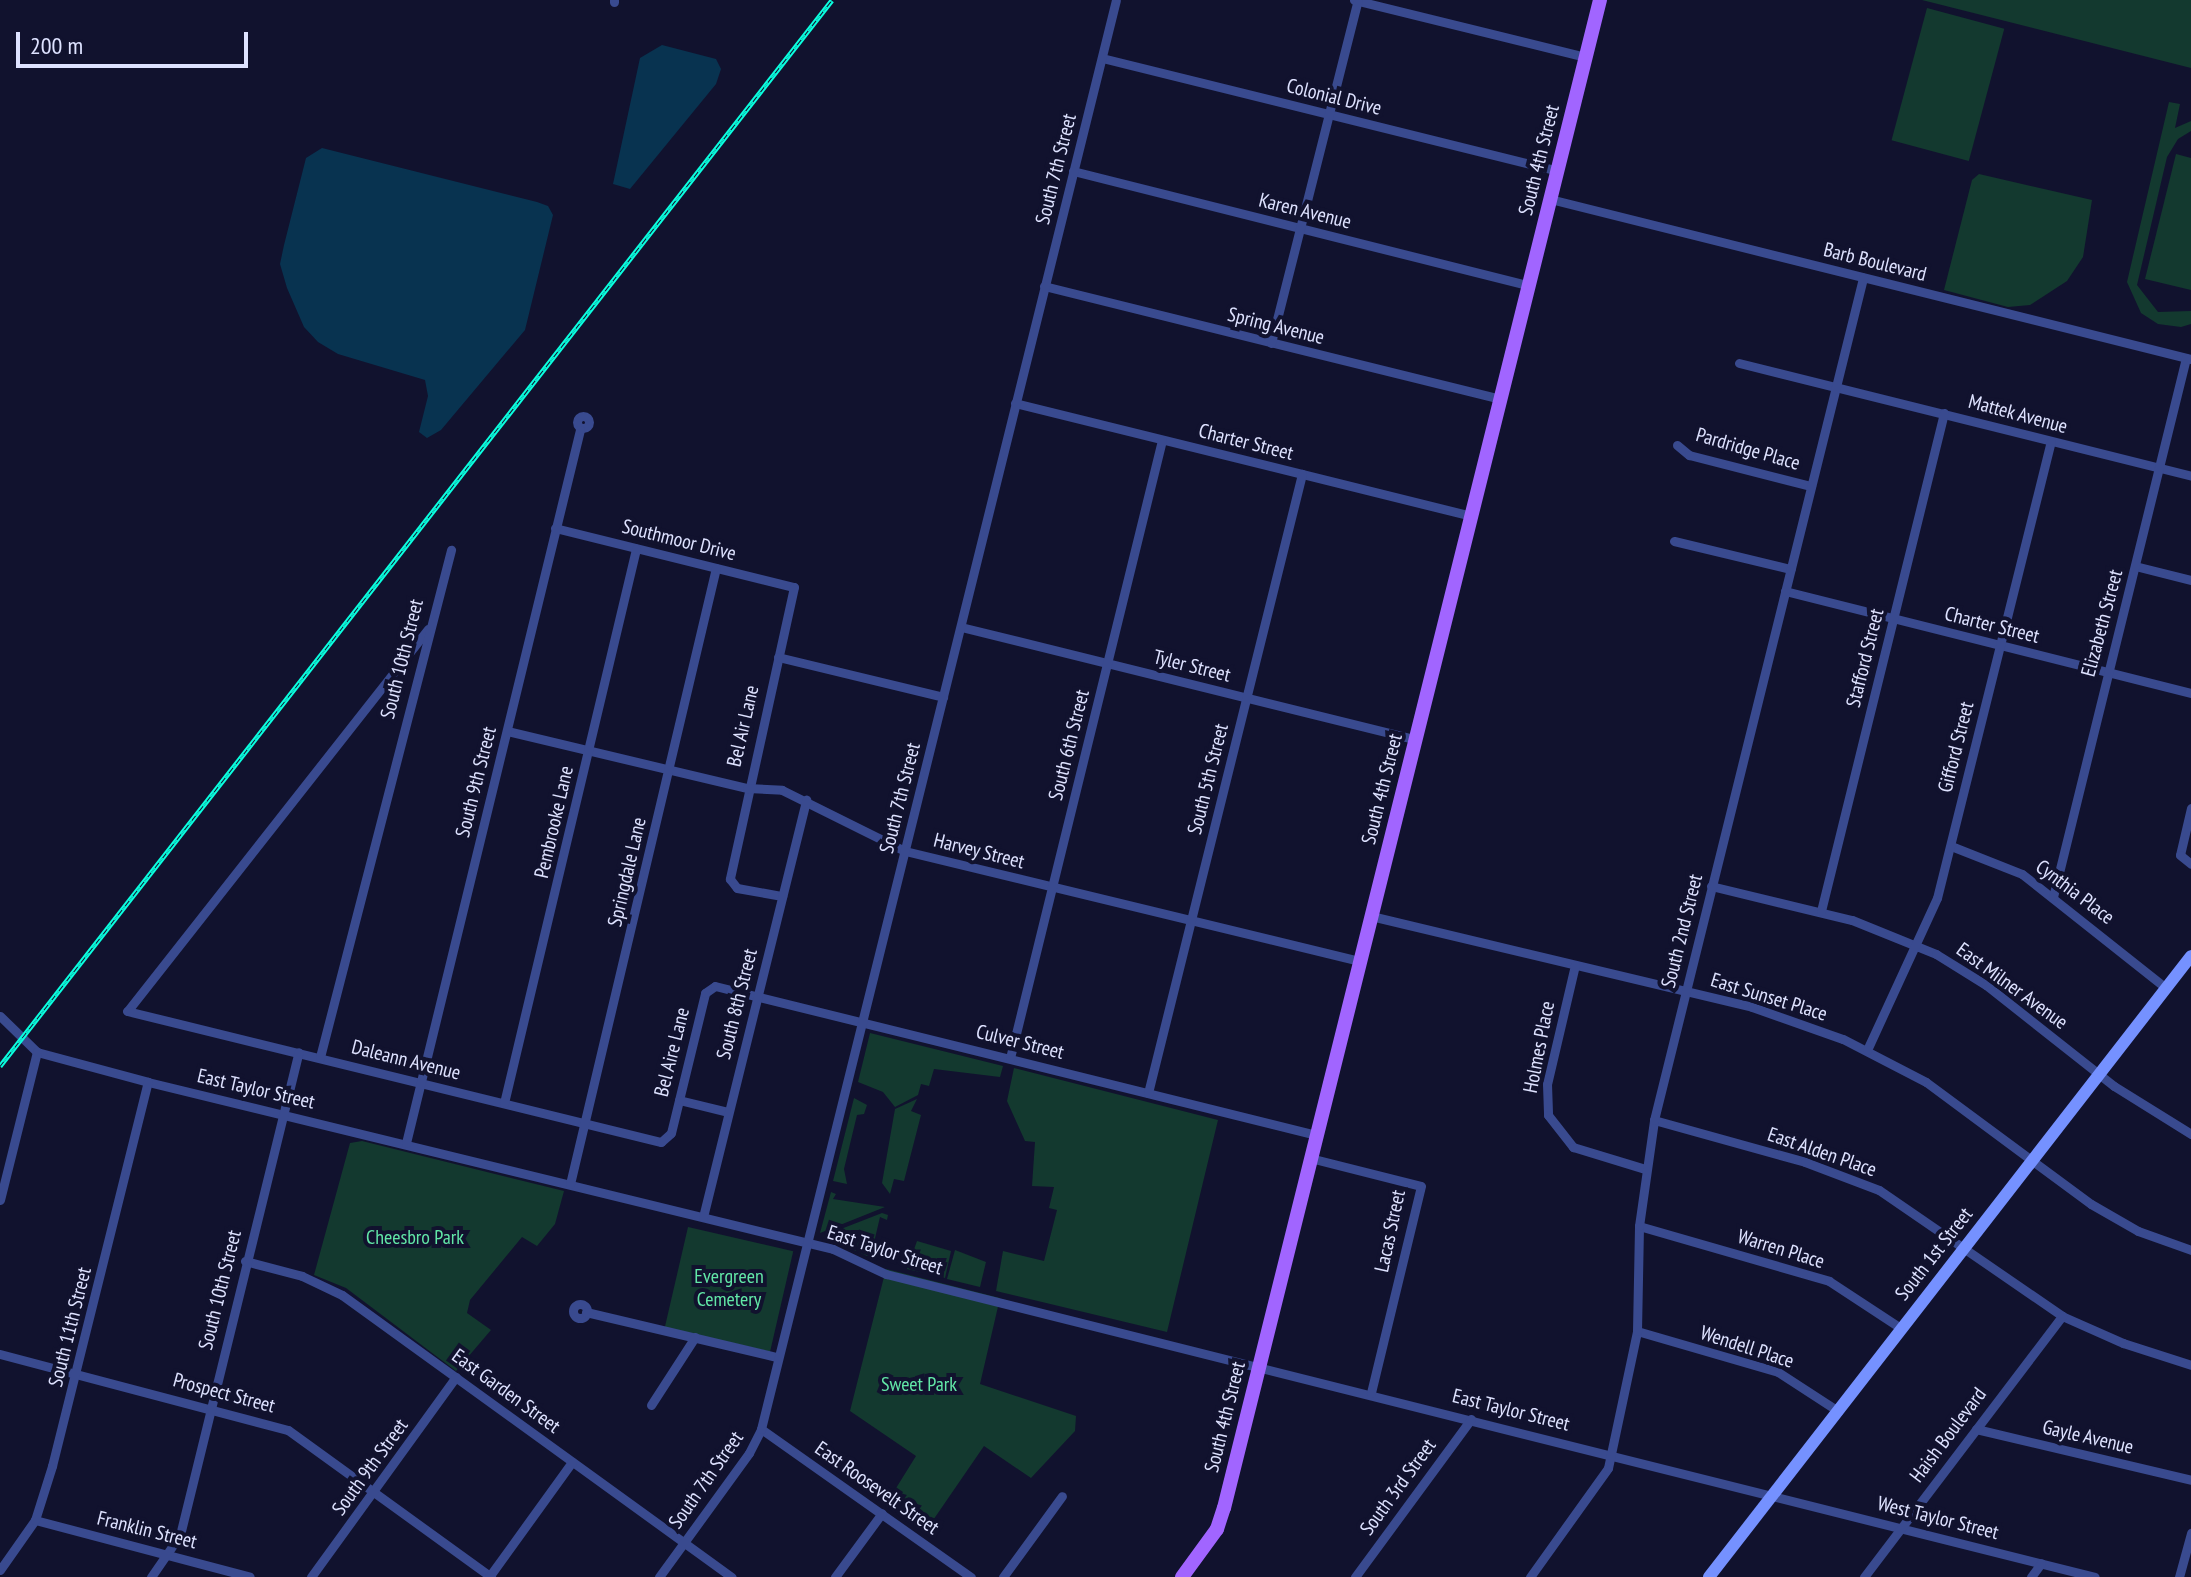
<!DOCTYPE html>
<style>
body{margin:0}
#map{position:relative;width:2191px;height:1577px;overflow:hidden;background:#11122e;font-family:"PT Sans Narrow",sans-serif}
div>[style]{position:absolute}
.green>*{inset:0;background:#13392f;transform-origin:0 0}
.water>*{inset:0;background:#083350}
.street>*{height:9px;margin:-4.5px;padding:0 4.5px;transform-origin:4.5px;border-radius:4.5px;background:#394a8f}
.street>.ring{margin:-4.5px;padding:0;box-sizing:content-box;background:none;border:9px solid #394a8f;border-radius:50%}
.secondary>*{height:12px;margin:-6px;padding:0 6px;transform-origin:6px;border-radius:6px;background:#7591ff}
.primary>*{height:14px;margin:-7px;padding:0 7px;transform-origin:7px;border-radius:7px;background:#a165ff}
.rail>*{height:5px;margin-top:-2.5px;transform-origin:0;background:repeating-linear-gradient(90deg,#11122e 0 6px,#0affdf 0 12px);box-sizing:border-box;border-block:2px solid #0affdf}
span{translate:-50% -50%;white-space:nowrap;text-align:center;line-height:1.15;-webkit-text-stroke:8px #11122e;paint-order:stroke}
.street-label{font-size:20px;color:#dee2ff}
.park-label{font-size:20px;color:#62e7a7}
.scale{position:absolute;left:16px;top:32px;width:232px;height:36px;box-sizing:border-box;border:4px solid #dee2ff;border-top:0;padding-left:10px;font-size:24px;line-height:28px;white-space:nowrap;color:#dee2ff;-webkit-text-stroke:6px #11122e;paint-order:stroke}
</style>
<div id="map">
<div class="green">
<i style="clip-path:polygon(1922px 0,2191px 0,2191px 68px)"></i>
<i style="left:1927px;top:8px;width:80px;height:137px;rotate:15deg"></i>
<i style="clip-path:polygon(2169px 102px,2180px 104px,2175px 128px,2191px 121px,2191px 131px,2178px 139px,2167px 157px,2137px 285px,2158px 312px,2191px 311px,2191px 324px,2181px 327px,2158px 324px,2141px 313px,2127px 282px)"></i>
<i style="clip-path:polygon(2176px 154px,2191px 158px,2191px 290px,2145px 279px)"></i>
<i style="clip-path:polygon(1979px 174px,2092px 200px,2083px 257px,2067px 281px,2030px 305px,2008px 307px,1944px 290px,1972px 180px)"></i>
<i style="clip-path:polygon(870px 1033px,1003px 1066px,1000px 1077px,934px 1069px,929px 1086px,921px 1084px,918px 1095px,895px 1107px,883px 1092px,858px 1082px)"></i>
<i style="clip-path:polygon(1014px 1068px,1218px 1120px,1167px 1332px,996px 1291px,1003px 1251px,1044px 1261px,1057px 1210px,1049px 1208px,1054px 1187px,1032px 1186px,1035px 1142px,1025px 1141px,1007px 1101px)"></i>
<i style="clip-path:polygon(854px 1098px,867px 1105px,864px 1114px,857px 1115px,844px 1169px,847px 1184px,833px 1181px)"></i>
<i style="clip-path:polygon(917px 1099px,911px 1111px,921px 1115px,904px 1181px,894px 1179px,890px 1194px,882px 1183px,895px 1109px)"></i>
<i style="clip-path:polygon(362px 1141px,564px 1191px,555px 1224px,537px 1246px,522px 1237px,470px 1300px,467px 1313px,491px 1330px,456px 1371px,346px 1288px,314px 1275px,350px 1143px)"></i>
<i style="clip-path:polygon(831px 1192px,836px 1194px,833px 1199px,885px 1207px,820px 1233px)"></i>
<i style="clip-path:polygon(882px 1213px,888px 1215px,887px 1220px,880px 1217px,872px 1251px,876px 1260px,823px 1236px)"></i>
<i style="left:688px;top:1227px;width:108px;height:103px;rotate:13deg"></i>
<i style="clip-path:polygon(917px 1241px,951px 1251px,945px 1278px,907px 1269px)"></i>
<i style="clip-path:polygon(955px 1250px,986px 1262px,980px 1287px,947px 1279px)"></i>
<i style="clip-path:polygon(886px 1269px,1000px 1298px,980px 1384px,1076px 1416px,1075px 1431px,1031px 1478px,984px 1446px,927px 1529px,888px 1501px,916px 1456px,850px 1411px)"></i>
</div>
<div class="water">
<i style="clip-path:polygon(662px 45px,716px 59px,721px 69px,716px 84px,630px 189px,613px 184px,640px 58px)"></i>
<i style="clip-path:polygon(322px 148px,537px 202px,548px 206px,553px 215px,525px 330px,441px 430px,427px 438px,419px 432px,428px 396px,425px 380px,338px 354px,318px 342px,304px 327px,287px 288px,280px 264px,284px 245px,306px 158px)"></i>
</div>
<div class="street">
<i style="left:614px;top:0;width:2px;rotate:90deg"></i>
<i style="left:1354px;top:0;width:239px;rotate:13.8deg"></i>
<i style="left:1102px;top:58px;width:469px;rotate:13.9deg"></i>
<i style="left:1073px;top:171px;width:469px;rotate:14.1deg"></i>
<i style="left:1550px;top:199px;width:661px;rotate:14.02deg"></i>
<i style="left:1044px;top:286px;width:469px;rotate:13.9deg"></i>
<i style="left:1271px;top:343px;width:354px;rotate:-75.8deg"></i>
<i style="left:1739px;top:363px;width:466px;rotate:14deg"></i>
<i style="left:1015px;top:403px;width:468px;rotate:13.9deg"></i>
<i class="ring" style="left:577px;top:416px;width:3px;height:3px"></i>
<i style="left:1677px;top:445px;width:16px;rotate:40deg"></i>
<i style="left:1689px;top:455px;width:126px;rotate:14.3deg"></i>
<i style="left:555px;top:528px;width:246px;rotate:13.9deg"></i>
<i style="left:794px;top:587px;width:299px;rotate:102.4deg"></i>
<i style="left:730px;top:879px;width:11px;rotate:52deg"></i>
<i style="left:737px;top:888px;width:46px;rotate:10.1deg"></i>
<i style="left:1674px;top:541px;width:120px;rotate:13.5deg"></i>
<i style="left:2135px;top:566px;width:58px;rotate:14deg"></i>
<i style="left:1785px;top:591px;width:419px;rotate:14.1deg"></i>
<i style="left:961px;top:627px;width:467px;rotate:13.9deg"></i>
<i style="left:428px;top:629px;width:486px;rotate:128.2deg"></i>
<i style="left:127px;top:1011px;width:550px;rotate:13.78deg"></i>
<i style="left:661px;top:1142px;width:13px;rotate:-42deg"></i>
<i style="left:671px;top:1133px;width:144px;rotate:-76.3deg"></i>
<i style="left:705px;top:993px;width:12px;rotate:-35deg"></i>
<i style="left:715px;top:986px;width:619px;rotate:13.92deg"></i>
<i style="left:778px;top:657px;width:170px;rotate:13.6deg"></i>
<i style="left:507px;top:731px;width:247px;rotate:13.4deg"></i>
<i style="left:747px;top:788px;width:35px;rotate:3deg"></i>
<i style="left:782px;top:790px;width:137px;rotate:26.4deg"></i>
<i style="left:905px;top:851px;width:467px;rotate:13.6deg"></i>
<i style="left:2191px;top:808px;width:48px;rotate:103.2deg"></i>
<i style="left:2180px;top:855px;width:14px;rotate:39deg"></i>
<i style="left:1951px;top:846px;width:76px;rotate:21.5deg"></i>
<i style="left:2022px;top:874px;width:184px;rotate:38.4deg"></i>
<i style="left:1711px;top:886px;width:145px;rotate:13.6deg"></i>
<i style="left:1852px;top:920px;width:91px;rotate:22deg"></i>
<i style="left:1936px;top:954px;width:59px;rotate:31.8deg"></i>
<i style="left:1986px;top:985px;width:163px;rotate:38.3deg"></i>
<i style="left:2114px;top:1086px;width:91px;rotate:31.9deg"></i>
<i style="left:2053px;top:897px;width:555px;rotate:-76.14deg"></i>
<i style="left:1821px;top:911px;width:513px;rotate:-76.13deg"></i>
<i style="left:1371px;top:916px;width:392px;rotate:13.4deg"></i>
<i style="left:1752px;top:1007px;width:96px;rotate:19.4deg"></i>
<i style="left:1843px;top:1039px;width:93px;rotate:27.4deg"></i>
<i style="left:1926px;top:1082px;width:205px;rotate:36.5deg"></i>
<i style="left:2091px;top:1204px;width:54px;rotate:29.9deg"></i>
<i style="left:2138px;top:1231px;width:56px;rotate:19.7deg"></i>
<i style="left:1575px;top:965px;width:122px;rotate:103.2deg"></i>
<i style="left:1547px;top:1084px;width:31px;rotate:88deg"></i>
<i style="left:1548px;top:1115px;width:41px;rotate:52deg"></i>
<i style="left:1573px;top:1147px;width:75px;rotate:17deg"></i>
<i style="left:0;top:1016px;width:52px;rotate:44.2deg"></i>
<i style="left:37px;top:1052px;width:115px;rotate:15.1deg"></i>
<i style="left:148px;top:1082px;width:705px;rotate:13.7deg"></i>
<i style="left:833px;top:1249px;width:59px;rotate:25.3deg"></i>
<i style="left:886px;top:1274px;width:1246px;rotate:14.07deg"></i>
<i style="left:1867px;top:1050px;width:167px;rotate:-65.3deg"></i>
<i style="left:1937px;top:898px;width:470px;rotate:-76deg"></i>
<i style="left:320px;top:1057px;width:524px;rotate:-75.51deg"></i>
<i style="left:1010px;top:1058px;width:636px;rotate:-76.18deg"></i>
<i style="left:1148px;top:1093px;width:638px;rotate:-76.03deg"></i>
<i style="left:679px;top:1100px;width:50px;rotate:13.8deg"></i>
<i style="left:504px;top:1103px;width:570px;rotate:-76.6deg"></i>
<i style="left:1654px;top:1120px;width:157px;rotate:15.5deg"></i>
<i style="left:1805px;top:1162px;width:79px;rotate:20.7deg"></i>
<i style="left:1879px;top:1190px;width:222px;rotate:34.5deg"></i>
<i style="left:2062px;top:1316px;width:67px;rotate:23.9deg"></i>
<i style="left:2123px;top:1343px;width:71px;rotate:17.9deg"></i>
<i style="left:406px;top:1143px;width:734px;rotate:-76.29deg"></i>
<i style="left:1310px;top:1158px;width:114px;rotate:14.2deg"></i>
<i style="left:1421px;top:1186px;width:213px;rotate:103.6deg"></i>
<i style="left:570px;top:1184px;width:633px;rotate:-76.67deg"></i>
<i style="left:0;top:1200px;width:153px;rotate:-76deg"></i>
<i style="left:703px;top:1217px;width:430px;rotate:-76.1deg"></i>
<i style="left:1639px;top:1226px;width:198px;rotate:16.1deg"></i>
<i style="left:1829px;top:1281px;width:87px;rotate:33.3deg"></i>
<i style="left:245px;top:1261px;width:59px;rotate:14.7deg"></i>
<i style="left:302px;top:1276px;width:44px;rotate:25.4deg"></i>
<i style="left:342px;top:1295px;width:481px;rotate:35.9deg"></i>
<i class="ring" style="left:573px;top:1304px;width:5px;height:5px"></i>
<i style="left:586px;top:1312px;width:196px;rotate:13.3deg"></i>
<i style="left:1637px;top:1331px;width:147px;rotate:16.2deg"></i>
<i style="left:1778px;top:1372px;width:72px;rotate:33deg"></i>
<i style="left:0;top:1354px;width:298px;rotate:14.8deg"></i>
<i style="left:288px;top:1430px;width:251px;rotate:35.9deg"></i>
<i style="left:651px;top:1405px;width:81px;rotate:-57.1deg"></i>
<i style="left:761px;top:1429px;width:257px;rotate:35.2deg"></i>
<i style="left:1976px;top:1429px;width:221px;rotate:13.3deg"></i>
<i style="left:35px;top:1520px;width:222px;rotate:14.8deg"></i>
<i style="left:0;top:1570px;width:61px;rotate:-55deg"></i>
<i style="left:35px;top:1520px;width:57px;rotate:-72.5deg"></i>
<i style="left:52px;top:1466px;width:396px;rotate:-76deg"></i>
<i style="left:151px;top:1577px;width:51px;rotate:-55.4deg"></i>
<i style="left:180px;top:1535px;width:497px;rotate:-76.2deg"></i>
<i style="left:311px;top:1577px;width:247px;rotate:-54.1deg"></i>
<i style="left:489px;top:1577px;width:142px;rotate:-54.2deg"></i>
<i style="left:659px;top:1577px;width:153px;rotate:-54deg"></i>
<i style="left:749px;top:1453px;width:27px;rotate:-63deg"></i>
<i style="left:761px;top:1429px;width:1472px;rotate:-76.05deg"></i>
<i style="left:835px;top:1577px;width:79px;rotate:-53.7deg"></i>
<i style="left:1003px;top:1577px;width:100px;rotate:-53.9deg"></i>
<i style="left:1355px;top:1577px;width:196px;rotate:-53.7deg"></i>
<i style="left:1530px;top:1577px;width:134px;rotate:-54.4deg"></i>
<i style="left:1608px;top:1468px;width:140px;rotate:-78deg"></i>
<i style="left:1637px;top:1331px;width:105px;rotate:-88.9deg"></i>
<i style="left:1639px;top:1226px;width:107px;rotate:-81.9deg"></i>
<i style="left:1654px;top:1120px;width:868px;rotate:-76.06deg"></i>
<i style="left:1864px;top:1577px;width:328px;rotate:-52.8deg"></i>
<i style="left:2031px;top:1577px;width:17px;rotate:-54deg"></i>
<i style="left:2179px;top:1577px;width:46px;rotate:-74.7deg"></i>
</div>
<div class="secondary">
<i style="left:1709px;top:1577px;width:786px;rotate:-52.18deg"></i>
</div>
<div class="primary">
<i style="left:1182px;top:1577px;width:59px;rotate:-53.9deg"></i>
<i style="left:1217px;top:1529px;width:22px;rotate:-72deg"></i>
<i style="left:1224px;top:1508px;width:1554px;rotate:-76deg"></i>
</div>
<div class="rail">
<i style="left:0;top:1066px;width:1352px;rotate:-52.03deg"></i>
</div>
<div class="street-label">
<span style="left:1334px;top:97px;rotate:14deg">Colonial Drive</span>
<span style="left:1539px;top:160px;rotate:-76deg">South 4th Street</span>
<span style="left:1056px;top:169px;rotate:-76deg">South 7th Street</span>
<span style="left:1305px;top:211px;rotate:14deg">Karen Avenue</span>
<span style="left:1875px;top:262px;rotate:14deg">Barb Boulevard</span>
<span style="left:1276px;top:326px;rotate:14deg">Spring Avenue</span>
<span style="left:2018px;top:414px;rotate:15deg">Mattek Avenue</span>
<span style="left:1246px;top:442px;rotate:14deg">Charter Street</span>
<span style="left:1748px;top:449px;rotate:16deg">Pardridge Place</span>
<span style="left:679px;top:540px;rotate:14deg">Southmoor Drive</span>
<span style="left:2102px;top:623px;rotate:-75deg">Elizabeth Street</span>
<span style="left:1992px;top:625px;rotate:14deg">Charter Street</span>
<span style="left:1865px;top:658px;rotate:-76deg">Stafford Street</span>
<span style="left:402px;top:659px;rotate:-76deg">South 10th Street</span>
<span style="left:1192px;top:666px;rotate:14deg">Tyler Street</span>
<span style="left:743px;top:726px;rotate:-77deg">Bel Air Lane</span>
<span style="left:1069px;top:745px;rotate:-76deg">South 6th Street</span>
<span style="left:1956px;top:747px;rotate:-76deg">Gifford Street</span>
<span style="left:1208px;top:779px;rotate:-76deg">South 5th Street</span>
<span style="left:476px;top:782px;rotate:-76deg">South 9th Street</span>
<span style="left:1382px;top:789px;rotate:-76deg">South 4th Street</span>
<span style="left:900px;top:798px;rotate:-76deg">South 7th Street</span>
<span style="left:554px;top:822px;rotate:-77deg">Pembrooke Lane</span>
<span style="left:979px;top:851px;rotate:14deg">Harvey Street</span>
<span style="left:627px;top:872px;rotate:-77deg">Springdale Lane</span>
<span style="left:2075px;top:892px;rotate:37deg">Cynthia Place</span>
<span style="left:1682px;top:931px;rotate:-76deg">South 2nd Street</span>
<span style="left:2012px;top:986px;rotate:36deg">East Milner Avenue</span>
<span style="left:1769px;top:997px;rotate:17deg">East Sunset Place</span>
<span style="left:737px;top:1004px;rotate:-76deg">South 8th Street</span>
<span style="left:1020px;top:1042px;rotate:14deg">Culver Street</span>
<span style="left:1539px;top:1047px;rotate:-79deg">Holmes Place</span>
<span style="left:672px;top:1052px;rotate:-76deg">Bel Aire Lane</span>
<span style="left:406px;top:1060px;rotate:14deg">Daleann Avenue</span>
<span style="left:256px;top:1089px;rotate:13deg">East Taylor Street</span>
<span style="left:1822px;top:1152px;rotate:19deg">East Alden Place</span>
<span style="left:1390px;top:1231px;rotate:-78deg">Lacas Street</span>
<span style="left:1781px;top:1249px;rotate:17deg">Warren Place</span>
<span style="left:885px;top:1250px;rotate:18deg">East Taylor Street</span>
<span style="left:1934px;top:1254px;rotate:-52deg">South 1st Street</span>
<span style="left:220px;top:1290px;rotate:-76deg">South 10th Street</span>
<span style="left:70px;top:1327px;rotate:-76deg">South 11th Street</span>
<span style="left:1747px;top:1347px;rotate:18deg">Wendell Place</span>
<span style="left:506px;top:1391px;rotate:36deg">East Garden Street</span>
<span style="left:224px;top:1393px;rotate:15deg">Prospect Street</span>
<span style="left:1511px;top:1410px;rotate:14deg">East Taylor Street</span>
<span style="left:1225px;top:1417px;rotate:-76deg">South 4th Street</span>
<span style="left:1948px;top:1435px;rotate:-53deg">Haish Boulevard</span>
<span style="left:2088px;top:1437px;rotate:13deg">Gayle Avenue</span>
<span style="left:370px;top:1467px;rotate:-54deg">South 9th Street</span>
<span style="left:706px;top:1480px;rotate:-55deg">South 7th Street</span>
<span style="left:1398px;top:1487px;rotate:-54deg">South 3rd Street</span>
<span style="left:877px;top:1488px;rotate:35deg">East Roosevelt Street</span>
<span style="left:1938px;top:1518px;rotate:14deg">West Taylor Street</span>
<span style="left:147px;top:1530px;rotate:14deg">Franklin Street</span>
</div>
<div class="park-label">
<span style="left:415px;top:1237px">Cheesbro Park</span>
<span style="left:729px;top:1288px">Evergreen<br>Cemetery</span>
<span style="left:919px;top:1384px">Sweet Park</span>
</div>
<div class="scale">200 m</div>
</div>
